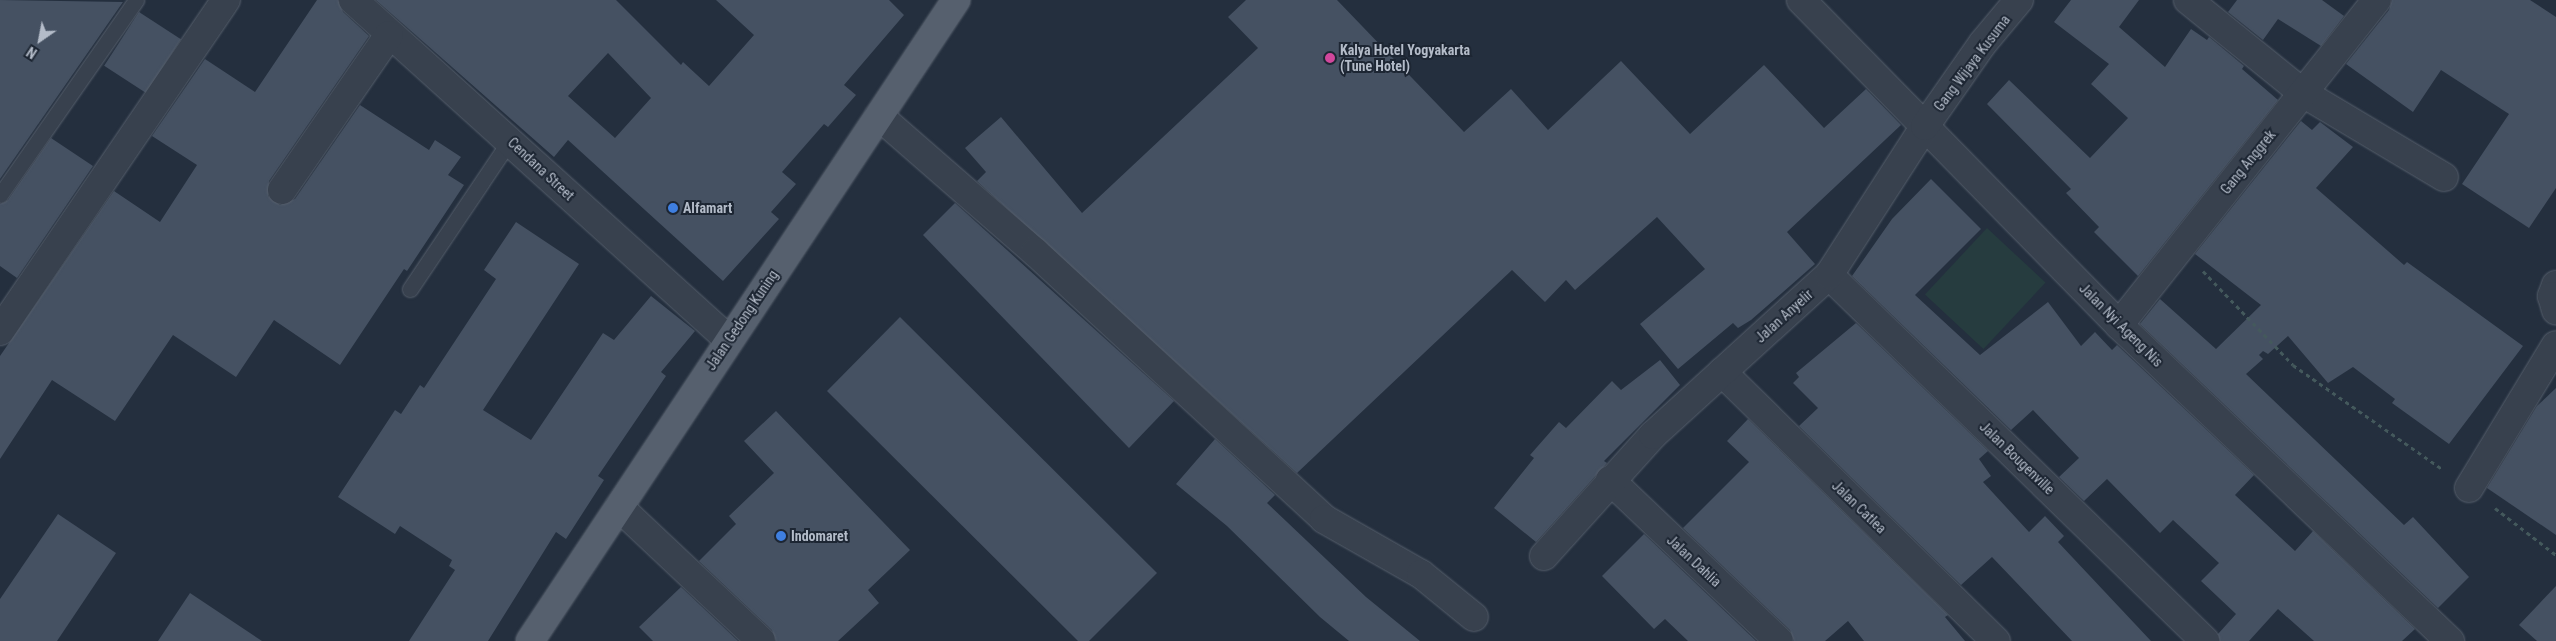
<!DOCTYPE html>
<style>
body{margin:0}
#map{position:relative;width:2556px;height:641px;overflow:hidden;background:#242f3e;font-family:"Roboto Condensed",sans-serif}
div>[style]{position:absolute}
.green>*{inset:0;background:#263c3f;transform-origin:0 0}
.building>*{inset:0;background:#455162;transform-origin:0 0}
.path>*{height:3px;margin-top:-1.5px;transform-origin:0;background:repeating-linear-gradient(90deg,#44595c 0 4px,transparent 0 8px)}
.roads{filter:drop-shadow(0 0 1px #565f6c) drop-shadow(0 0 1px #565f6c)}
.service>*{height:15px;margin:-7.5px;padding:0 7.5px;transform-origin:7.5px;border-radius:7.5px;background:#38414e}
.minor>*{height:28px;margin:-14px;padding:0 14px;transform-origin:14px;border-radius:14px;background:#38414e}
.primary>*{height:28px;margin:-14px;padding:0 14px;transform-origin:14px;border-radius:14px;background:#56606e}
.dots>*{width:14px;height:14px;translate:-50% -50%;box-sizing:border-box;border:2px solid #1d2633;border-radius:50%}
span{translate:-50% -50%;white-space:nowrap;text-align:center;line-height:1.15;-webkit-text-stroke:4px #1d2633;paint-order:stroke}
.poi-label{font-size:14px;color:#b4bcc9;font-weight:700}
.left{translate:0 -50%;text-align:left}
.street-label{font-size:14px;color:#b4bcc9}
.north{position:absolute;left:15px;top:15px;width:50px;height:50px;-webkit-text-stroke:4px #1d2633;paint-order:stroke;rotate:213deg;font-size:14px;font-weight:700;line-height:20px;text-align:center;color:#b4bcc9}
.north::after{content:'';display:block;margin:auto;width:18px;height:22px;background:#b4bcc9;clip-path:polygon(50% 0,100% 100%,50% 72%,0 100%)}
</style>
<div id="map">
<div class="green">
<i style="left:1987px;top:228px;width:80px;height:91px;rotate:43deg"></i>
</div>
<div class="building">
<i style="clip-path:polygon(0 0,123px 2px,0 179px)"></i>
<i style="clip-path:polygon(317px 0,338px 0,343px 12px,369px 36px,269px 181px,268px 196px,280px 205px,295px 199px,360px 105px,429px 150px,435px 140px,461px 157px,448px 175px,464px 185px,407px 271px,404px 269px,340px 365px,274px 320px,236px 377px,173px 335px,115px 421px,52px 380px,0 459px,0 356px,114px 191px,160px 222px,197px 165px,152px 136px,205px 59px,255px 92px)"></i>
<i style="clip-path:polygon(evenodd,376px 0,616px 0,681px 65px,683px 62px,709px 86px,754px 35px,716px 0,889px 0,904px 15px,844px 85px,856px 95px,828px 127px,824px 124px,782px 172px,796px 184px,771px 212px,779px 219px,723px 281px,568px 140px,554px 157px,376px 0,608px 53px,651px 98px,615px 138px,568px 96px,608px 53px)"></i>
<i style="clip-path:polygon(1246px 0,1337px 0,1464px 132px,1511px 89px,1548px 130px,1621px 61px,1690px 134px,1764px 65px,1824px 128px,1866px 89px,1901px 125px,1787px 232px,1815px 264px,1751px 320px,1738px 328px,1733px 323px,1678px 369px,1640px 324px,1705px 269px,1657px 217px,1575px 290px,1566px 280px,1545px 302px,1512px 270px,1297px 473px,977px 181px,986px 172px,965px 148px,1001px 117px,1082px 213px,1258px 48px,1228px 17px)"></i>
<i style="clip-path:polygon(2071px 0,2139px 0,2119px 27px,2165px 67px,2191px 29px,2207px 40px,2209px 37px,2244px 66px,2242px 69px,2278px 100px,2138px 276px,2094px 232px,2099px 227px,2066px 193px,2071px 189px,1987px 104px,2009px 80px,2090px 158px,2128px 118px,2091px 84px,2109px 64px,2054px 22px)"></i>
<i style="clip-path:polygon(2237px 0,2322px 0,2344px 16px,2321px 46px,2278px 19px,2263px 40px,2228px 12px)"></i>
<i style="clip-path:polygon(2392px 0,2530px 0,2556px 17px,2556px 188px,2529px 228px,2462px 184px,2509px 114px,2441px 70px,2413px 112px,2346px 64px,2389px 10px)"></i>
<i style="left:139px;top:12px;width:50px;height:64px;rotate:33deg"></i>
<i style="clip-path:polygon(2301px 121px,2312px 130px,2320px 122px,2353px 147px,2316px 188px,2404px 265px,2407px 262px,2523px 346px,2449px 444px,2392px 403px,2395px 399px,2353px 367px,2328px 383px,2288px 336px,2268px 354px,2263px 351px,2259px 355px,2263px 359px,2246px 374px,2404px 525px,2413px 517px,2469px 577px,2438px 608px,2140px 324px,2160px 299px,2216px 349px,2261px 305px,2195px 254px)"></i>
<i style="clip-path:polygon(51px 138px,93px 166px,17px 278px,0 266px,0 204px,8px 200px)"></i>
<i style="clip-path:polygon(1931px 179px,1981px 229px,1915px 295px,1980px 355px,2048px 302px,2081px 346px,2095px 332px,2112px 350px,2117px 345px,2254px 475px,2235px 495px,2295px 551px,2313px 531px,2415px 629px,2402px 641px,2314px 641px,2278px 609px,2249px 641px,2220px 641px,2218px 634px,2236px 614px,2201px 581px,2219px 563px,2173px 520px,2160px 533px,2107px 479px,2084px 501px,2059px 477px,2079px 458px,2033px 410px,2011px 430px,1852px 276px,1892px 219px)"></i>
<i style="clip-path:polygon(955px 203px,1174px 401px,1129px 448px,923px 235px)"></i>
<i style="clip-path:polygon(516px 222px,579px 264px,483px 410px,531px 440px,603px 333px,614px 340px,651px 296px,695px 331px,661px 372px,666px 376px,598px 476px,604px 480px,566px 539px,556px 532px,488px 641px,409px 641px,455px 570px,449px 566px,452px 560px,400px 526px,395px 534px,338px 497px,395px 410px,401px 414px,420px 385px,424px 388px,496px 279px,484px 270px)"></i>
<i style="clip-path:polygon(900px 317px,1157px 573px,1089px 641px,1078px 641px,827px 391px)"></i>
<i style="clip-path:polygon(1856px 323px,1988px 451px,1979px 459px,1991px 476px,1983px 482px,2029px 532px,2045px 516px,2064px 536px,2058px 542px,2151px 641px,2072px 641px,1992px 557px,1961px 585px,1799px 426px,1818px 408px,1793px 383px,1799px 377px,1796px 373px)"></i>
<i style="clip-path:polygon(1660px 360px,1680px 385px,1604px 461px,1607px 463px,1536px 542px,1494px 508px,1534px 458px,1530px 455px,1559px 422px,1566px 428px,1612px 381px,1621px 390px)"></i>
<i style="clip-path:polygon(2556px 388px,2556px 535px,2487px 488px,2537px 406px)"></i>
<i style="clip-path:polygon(776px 411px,910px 550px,868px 590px,879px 603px,838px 641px,776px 641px,772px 630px,699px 561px,736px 524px,729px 516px,774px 473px,744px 441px)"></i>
<i style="clip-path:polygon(1748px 419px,1948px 615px,1945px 617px,1965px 641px,1864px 641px,1848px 621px,1825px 641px,1794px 641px,1790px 630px,1683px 528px,1749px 462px,1727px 441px)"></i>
<i style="clip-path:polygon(1215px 439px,1275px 495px,1267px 503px,1366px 597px,1420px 641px,1349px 641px,1320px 617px,1227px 526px,1176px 484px)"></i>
<i style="clip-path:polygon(58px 514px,116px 553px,57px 641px,0 641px,0 599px)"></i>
<i style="clip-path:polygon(1644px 534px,1756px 641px,1688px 641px,1665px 619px,1654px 629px,1602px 576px)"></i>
<i style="clip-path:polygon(2556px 586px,2556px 641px,2537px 641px,2519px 625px)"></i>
<i style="clip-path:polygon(681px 587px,738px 641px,653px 641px,639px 627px)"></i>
<i style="clip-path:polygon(190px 593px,262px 641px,158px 641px)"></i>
</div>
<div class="path">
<i style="left:2203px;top:271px;width:130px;rotate:46.2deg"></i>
<i style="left:2293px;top:365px;width:182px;rotate:34.9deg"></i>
<i style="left:2495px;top:508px;width:77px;rotate:37.6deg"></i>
</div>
<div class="roads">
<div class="service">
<i style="left:0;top:195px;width:238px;rotate:-55.1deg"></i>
<i style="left:410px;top:289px;width:179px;rotate:-56.1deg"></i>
</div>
<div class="minor">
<i style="left:353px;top:0;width:507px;rotate:42.12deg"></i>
<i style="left:1801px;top:0;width:455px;rotate:45.6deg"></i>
<i style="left:2119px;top:325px;width:458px;rotate:43.7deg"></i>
<i style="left:2188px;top:0;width:148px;rotate:39deg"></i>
<i style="left:2303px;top:93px;width:164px;rotate:30.8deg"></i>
<i style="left:879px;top:116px;width:207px;rotate:41.1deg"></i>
<i style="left:1035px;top:252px;width:393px;rotate:42.7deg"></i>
<i style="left:1324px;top:519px;width:112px;rotate:29.6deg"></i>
<i style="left:1421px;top:574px;width:68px;rotate:39.1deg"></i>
<i style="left:282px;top:190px;width:188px;rotate:-55.4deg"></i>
<i style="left:1829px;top:275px;width:525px;rotate:44.23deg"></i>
<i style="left:2556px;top:285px;width:12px;rotate:110deg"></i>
<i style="left:2552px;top:296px;width:15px;rotate:74deg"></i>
<i style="left:2119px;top:325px;width:415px;rotate:-51.6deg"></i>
<i style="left:0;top:331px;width:401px;rotate:-55.7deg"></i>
<i style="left:1722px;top:372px;width:384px;rotate:44.5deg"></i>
<i style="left:1610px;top:480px;width:233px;rotate:43.6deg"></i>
<i style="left:2469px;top:488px;width:167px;rotate:-58.7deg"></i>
<i style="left:619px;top:507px;width:195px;rotate:43.3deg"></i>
<i style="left:1544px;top:556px;width:163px;rotate:-48deg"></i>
<i style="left:1653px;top:435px;width:238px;rotate:-42.3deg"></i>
<i style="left:1829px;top:275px;width:177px;rotate:-57.2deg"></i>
<i style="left:1925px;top:126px;width:101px;rotate:-55.1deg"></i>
<i style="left:1983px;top:43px;width:56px;rotate:-50.1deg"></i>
</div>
<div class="primary">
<i style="left:530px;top:641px;width:770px;rotate:-56.39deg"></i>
</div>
</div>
<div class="dots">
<i style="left:1330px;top:58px;background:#d1479c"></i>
<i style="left:673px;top:208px;background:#3f7fe0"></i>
<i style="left:781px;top:536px;background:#3f7fe0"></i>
</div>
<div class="poi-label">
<span class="left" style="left:1340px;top:58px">Kalya Hotel Yogyakarta<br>(Tune Hotel)</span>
<span class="left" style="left:683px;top:208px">Alfamart</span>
<span class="left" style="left:791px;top:536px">Indomaret</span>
</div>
<div class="street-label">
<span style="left:1972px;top:63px;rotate:-53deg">Gang Wijaya Kusuma</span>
<span style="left:2248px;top:162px;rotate:-51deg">Gang Anggrek</span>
<span style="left:541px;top:169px;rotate:43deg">Cendana Street</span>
<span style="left:1784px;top:316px;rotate:-42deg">Jalan Anyelir</span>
<span style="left:742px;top:320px;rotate:-56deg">Jalan Gedong Kuning</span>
<span style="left:2121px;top:325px;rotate:45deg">Jalan Nyi Ageng Nis</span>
<span style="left:2017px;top:458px;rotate:44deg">Jalan Bougenville</span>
<span style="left:1859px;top:507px;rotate:44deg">Jalan Catlea</span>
<span style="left:1694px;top:561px;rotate:43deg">Jalan Dahlia</span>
</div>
<div class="north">N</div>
</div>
